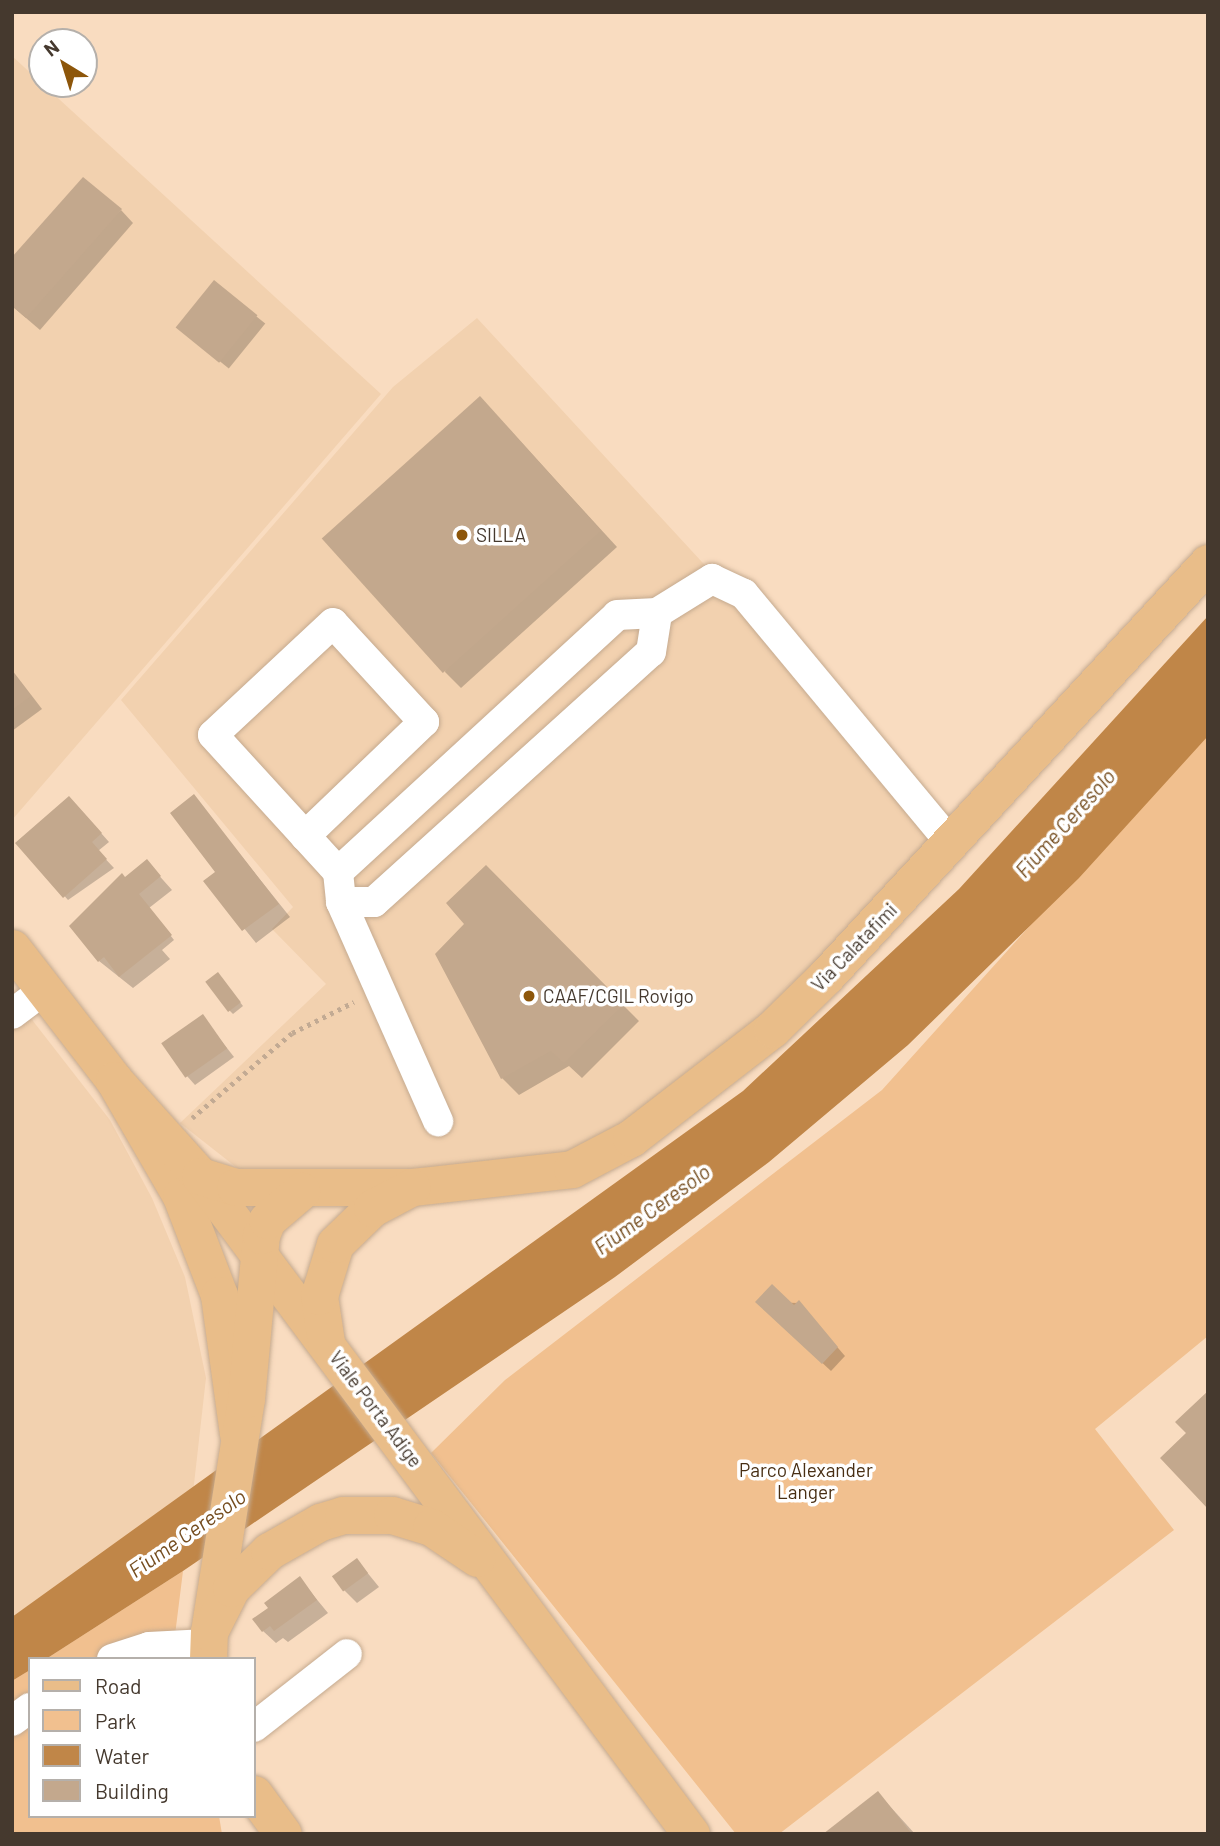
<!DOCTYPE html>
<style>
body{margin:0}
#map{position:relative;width:1220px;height:1846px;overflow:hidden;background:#f9dcc0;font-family:Barlow,sans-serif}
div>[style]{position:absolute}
.built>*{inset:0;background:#f2d1af}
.green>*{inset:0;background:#f1c08f}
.water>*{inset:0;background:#c08648}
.shadow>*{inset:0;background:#0003;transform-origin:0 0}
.building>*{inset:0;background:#c3a88d;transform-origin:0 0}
.path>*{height:4.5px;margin-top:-2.25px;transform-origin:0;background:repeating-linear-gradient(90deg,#c2aa93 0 3.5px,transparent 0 8.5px)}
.roads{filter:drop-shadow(0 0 2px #c5aa8f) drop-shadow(0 0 2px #c5aa8f)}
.minor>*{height:30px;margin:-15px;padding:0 15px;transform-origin:15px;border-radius:15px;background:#fff}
.major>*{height:37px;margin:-18.5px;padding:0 18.5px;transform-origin:18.5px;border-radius:18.5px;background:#e9bd89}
.dots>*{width:19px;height:19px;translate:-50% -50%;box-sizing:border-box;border:4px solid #fff;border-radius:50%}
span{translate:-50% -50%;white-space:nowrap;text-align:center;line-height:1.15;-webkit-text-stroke:7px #fff;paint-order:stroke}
.poi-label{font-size:19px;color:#45392e}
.left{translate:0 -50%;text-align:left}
.street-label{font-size:19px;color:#45392e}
.park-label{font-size:19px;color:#482f14}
.water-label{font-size:21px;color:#754d1f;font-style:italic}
.frame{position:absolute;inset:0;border:14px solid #45392e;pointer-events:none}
.legend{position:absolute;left:28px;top:1657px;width:228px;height:161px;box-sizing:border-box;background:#fff;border:2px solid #b5b0ab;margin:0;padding:9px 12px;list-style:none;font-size:21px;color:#45392e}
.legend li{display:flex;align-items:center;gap:14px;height:35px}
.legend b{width:35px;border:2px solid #b5b0ab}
.north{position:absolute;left:28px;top:28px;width:70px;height:70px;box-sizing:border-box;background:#fff;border:2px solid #b5b0ab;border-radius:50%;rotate:322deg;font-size:19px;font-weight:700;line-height:28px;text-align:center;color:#45392e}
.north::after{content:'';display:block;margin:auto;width:24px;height:32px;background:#8d560a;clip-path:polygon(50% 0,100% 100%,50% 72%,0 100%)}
</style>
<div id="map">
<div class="built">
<i style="clip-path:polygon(12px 56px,381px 394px,12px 820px)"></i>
<i style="clip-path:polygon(477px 318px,950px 831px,718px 1059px,586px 1156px,264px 1189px,180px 1123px,326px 984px,272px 929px,293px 907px,121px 700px,393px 387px)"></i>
<i style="clip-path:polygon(12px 994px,110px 1120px,152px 1198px,185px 1277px,206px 1378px,193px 1493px,12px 1617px)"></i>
</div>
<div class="green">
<i style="clip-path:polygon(1208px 728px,1208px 1336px,1095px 1429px,1174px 1530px,779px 1834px,736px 1834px,431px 1453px,505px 1380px,882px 1090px)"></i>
<i style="clip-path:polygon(183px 1571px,172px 1659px,46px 1659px)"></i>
<i style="clip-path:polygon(30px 1670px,30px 1816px,219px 1816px,222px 1834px,12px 1834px,12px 1681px)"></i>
</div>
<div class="water">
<i style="clip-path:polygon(1208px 616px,1208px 736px,1079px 878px,908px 1045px,769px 1162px,615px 1277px,183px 1571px,46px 1659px,30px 1659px,30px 1670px,12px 1681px,12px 1617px,743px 1091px,959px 889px)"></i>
</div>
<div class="shadow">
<i style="clip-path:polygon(121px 210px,133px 223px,40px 330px,12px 306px)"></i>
<i style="left:214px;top:282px;width:66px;height:58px;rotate:39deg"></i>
<i style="clip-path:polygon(496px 415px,617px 547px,461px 688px,445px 672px)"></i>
<i style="clip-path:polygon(12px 670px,42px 709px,12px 731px)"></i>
<i style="clip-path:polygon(194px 797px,290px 917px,256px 943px,206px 881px,217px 872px)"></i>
<i style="clip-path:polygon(77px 806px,109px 842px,98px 851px,114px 868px,68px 900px,18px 843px)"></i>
<i style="clip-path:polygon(147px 862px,172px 890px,149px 908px,174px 940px,162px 950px,170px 959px,133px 988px,99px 961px,125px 879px)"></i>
<i style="clip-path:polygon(486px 868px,639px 1021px,582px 1078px,569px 1066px,519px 1095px,502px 1078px,466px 925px)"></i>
<i style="clip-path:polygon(221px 978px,243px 1006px,233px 1014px,230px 1011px)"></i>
<i style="clip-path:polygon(202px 1016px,234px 1057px,195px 1085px,187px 1076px)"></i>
<i style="clip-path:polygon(757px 1302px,799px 1303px,845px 1356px,831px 1371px)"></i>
<i style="clip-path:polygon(357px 1560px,379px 1587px,357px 1603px,344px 1590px)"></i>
<i style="clip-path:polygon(300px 1579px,328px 1613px,288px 1642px,283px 1638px,276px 1643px,263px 1631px)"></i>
<i style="clip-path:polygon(878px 1793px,915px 1834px,826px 1834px)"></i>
</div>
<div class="building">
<i style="clip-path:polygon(83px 177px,122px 209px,26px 318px,12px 306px,12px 257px)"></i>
<i style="left:214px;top:280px;width:56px;height:61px;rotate:39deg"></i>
<i style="left:480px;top:396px;width:181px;height:213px;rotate:48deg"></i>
<i style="clip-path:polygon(12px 671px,31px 696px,12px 710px)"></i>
<i style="clip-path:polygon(194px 794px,279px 904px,242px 931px,203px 881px,215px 872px,170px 813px)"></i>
<i style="clip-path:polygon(69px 796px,102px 833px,92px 842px,107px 859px,63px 898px,15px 843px)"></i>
<i style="clip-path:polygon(147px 859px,161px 876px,139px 894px,172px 935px,119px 977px,104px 957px,98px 962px,69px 926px,122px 873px,125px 877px)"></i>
<i style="clip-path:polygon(486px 865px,624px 1004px,564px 1063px,551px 1051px,501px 1079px,435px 954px,464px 924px,446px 903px)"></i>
<i style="left:218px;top:972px;width:38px;height:16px;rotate:53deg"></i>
<i style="left:203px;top:1014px;width:42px;height:51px;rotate:55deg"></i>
<i style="clip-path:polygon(772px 1284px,794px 1305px,799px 1300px,838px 1347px,822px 1364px,755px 1302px)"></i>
<i style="clip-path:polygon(1208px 1391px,1208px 1509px,1160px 1458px,1186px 1433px,1175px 1422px)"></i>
<i style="left:357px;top:1558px;width:19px;height:31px;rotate:54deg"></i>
<i style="clip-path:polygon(300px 1576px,317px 1600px,274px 1631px,270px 1626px,262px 1632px,252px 1619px,268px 1608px,264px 1603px)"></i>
<i style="clip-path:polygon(878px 1791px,912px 1834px,823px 1834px)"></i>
</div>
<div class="path">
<i style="left:192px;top:1118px;width:131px;rotate:-40.4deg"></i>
<i style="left:292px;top:1033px;width:69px;rotate:-26.6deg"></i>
</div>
<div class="roads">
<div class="minor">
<i style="left:305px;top:836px;width:165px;rotate:-43.8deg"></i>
<i style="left:424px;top:722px;width:134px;rotate:-132.6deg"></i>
<i style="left:333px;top:623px;width:164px;rotate:137deg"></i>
<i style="left:213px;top:735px;width:185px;rotate:47.6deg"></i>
<i style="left:338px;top:872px;width:30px;rotate:84deg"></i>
<i style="left:341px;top:902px;width:240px;rotate:66.1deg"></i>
<i style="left:338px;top:872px;width:379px;rotate:-42.6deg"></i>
<i style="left:617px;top:615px;width:40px;rotate:-2.9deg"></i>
<i style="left:657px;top:613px;width:65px;rotate:-31.7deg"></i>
<i style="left:712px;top:579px;width:35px;rotate:25deg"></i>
<i style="left:744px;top:594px;width:322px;rotate:50.3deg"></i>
<i style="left:341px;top:902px;width:33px"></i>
<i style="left:374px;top:902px;width:373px;rotate:-42.1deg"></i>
<i style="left:651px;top:652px;width:39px;rotate:-81deg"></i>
<i style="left:12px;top:1014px;width:40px;rotate:-37deg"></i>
<i style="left:112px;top:1659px;width:39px;rotate:-18deg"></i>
<i style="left:149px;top:1647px;width:58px;rotate:-3deg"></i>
<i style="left:12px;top:1721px;width:22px;rotate:-36deg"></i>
<i style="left:254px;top:1727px;width:118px;rotate:-38.1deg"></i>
</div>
<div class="major">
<i style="left:12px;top:948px;width:167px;rotate:52.3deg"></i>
<i style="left:114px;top:1080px;width:134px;rotate:60deg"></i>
<i style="left:181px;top:1196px;width:106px;rotate:69deg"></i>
<i style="left:219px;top:1295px;width:140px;rotate:82.2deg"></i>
<i style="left:114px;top:1080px;width:129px;rotate:48.1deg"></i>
<i style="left:200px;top:1176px;width:821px;rotate:53.27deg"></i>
<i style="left:200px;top:1176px;width:37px;rotate:17deg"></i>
<i style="left:235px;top:1187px;width:177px"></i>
<i style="left:412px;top:1187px;width:161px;rotate:-6.4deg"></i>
<i style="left:572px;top:1169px;width:67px;rotate:-27.7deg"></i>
<i style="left:631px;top:1138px;width:178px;rotate:-37.7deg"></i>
<i style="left:772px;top:1029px;width:76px;rotate:-44.5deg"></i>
<i style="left:826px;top:976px;width:563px;rotate:-47.23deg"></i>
<i style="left:326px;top:1342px;width:47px;rotate:-98.7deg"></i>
<i style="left:319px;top:1296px;width:54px;rotate:-72.9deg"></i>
<i style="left:335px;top:1244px;width:52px;rotate:-44.2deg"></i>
<i style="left:372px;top:1208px;width:45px;rotate:-27.7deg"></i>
<i style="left:209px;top:1632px;width:236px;rotate:-81deg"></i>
<i style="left:246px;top:1399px;width:165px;rotate:-84.8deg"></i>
<i style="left:261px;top:1235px;width:16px;rotate:-68deg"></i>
<i style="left:267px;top:1220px;width:45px;rotate:-40.5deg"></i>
<i style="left:208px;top:1659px;width:27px;rotate:-88deg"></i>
<i style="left:209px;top:1632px;width:49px;rotate:-63.4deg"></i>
<i style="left:231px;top:1588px;width:53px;rotate:-44.2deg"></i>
<i style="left:269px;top:1551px;width:59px;rotate:-29.6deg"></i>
<i style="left:320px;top:1522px;width:24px;rotate:-17deg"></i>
<i style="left:343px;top:1515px;width:49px"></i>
<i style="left:392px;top:1515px;width:41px;rotate:17.1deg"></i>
<i style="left:431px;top:1527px;width:55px;rotate:34deg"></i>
<i style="left:254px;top:1794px;width:49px;rotate:54.1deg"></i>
</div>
</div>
<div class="dots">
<i style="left:462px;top:535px;background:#8d560a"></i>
<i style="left:529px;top:996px;background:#8d560a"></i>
</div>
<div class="poi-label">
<span class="left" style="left:476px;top:535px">SILLA</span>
<span class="left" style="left:543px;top:996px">CAAF/CGIL Rovigo</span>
</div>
<div class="street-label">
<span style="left:854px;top:947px;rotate:-46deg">Via Calatafimi</span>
<span style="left:376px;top:1409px;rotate:53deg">Viale Porta Adige</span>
</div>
<div class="park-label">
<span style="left:806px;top:1481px">Parco Alexander<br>Langer</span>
</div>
<div class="water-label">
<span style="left:1065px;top:823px;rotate:-48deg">Fiume Ceresolo</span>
<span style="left:652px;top:1209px;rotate:-36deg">Fiume Ceresolo</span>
<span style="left:187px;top:1533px;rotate:-35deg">Fiume Ceresolo</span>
</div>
<div class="frame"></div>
<ul class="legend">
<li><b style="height:9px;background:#e9bd89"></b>Road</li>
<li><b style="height:19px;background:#f1c08f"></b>Park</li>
<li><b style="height:19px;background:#c08648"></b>Water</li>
<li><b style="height:19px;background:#c3a88d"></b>Building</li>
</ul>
<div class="north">N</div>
</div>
